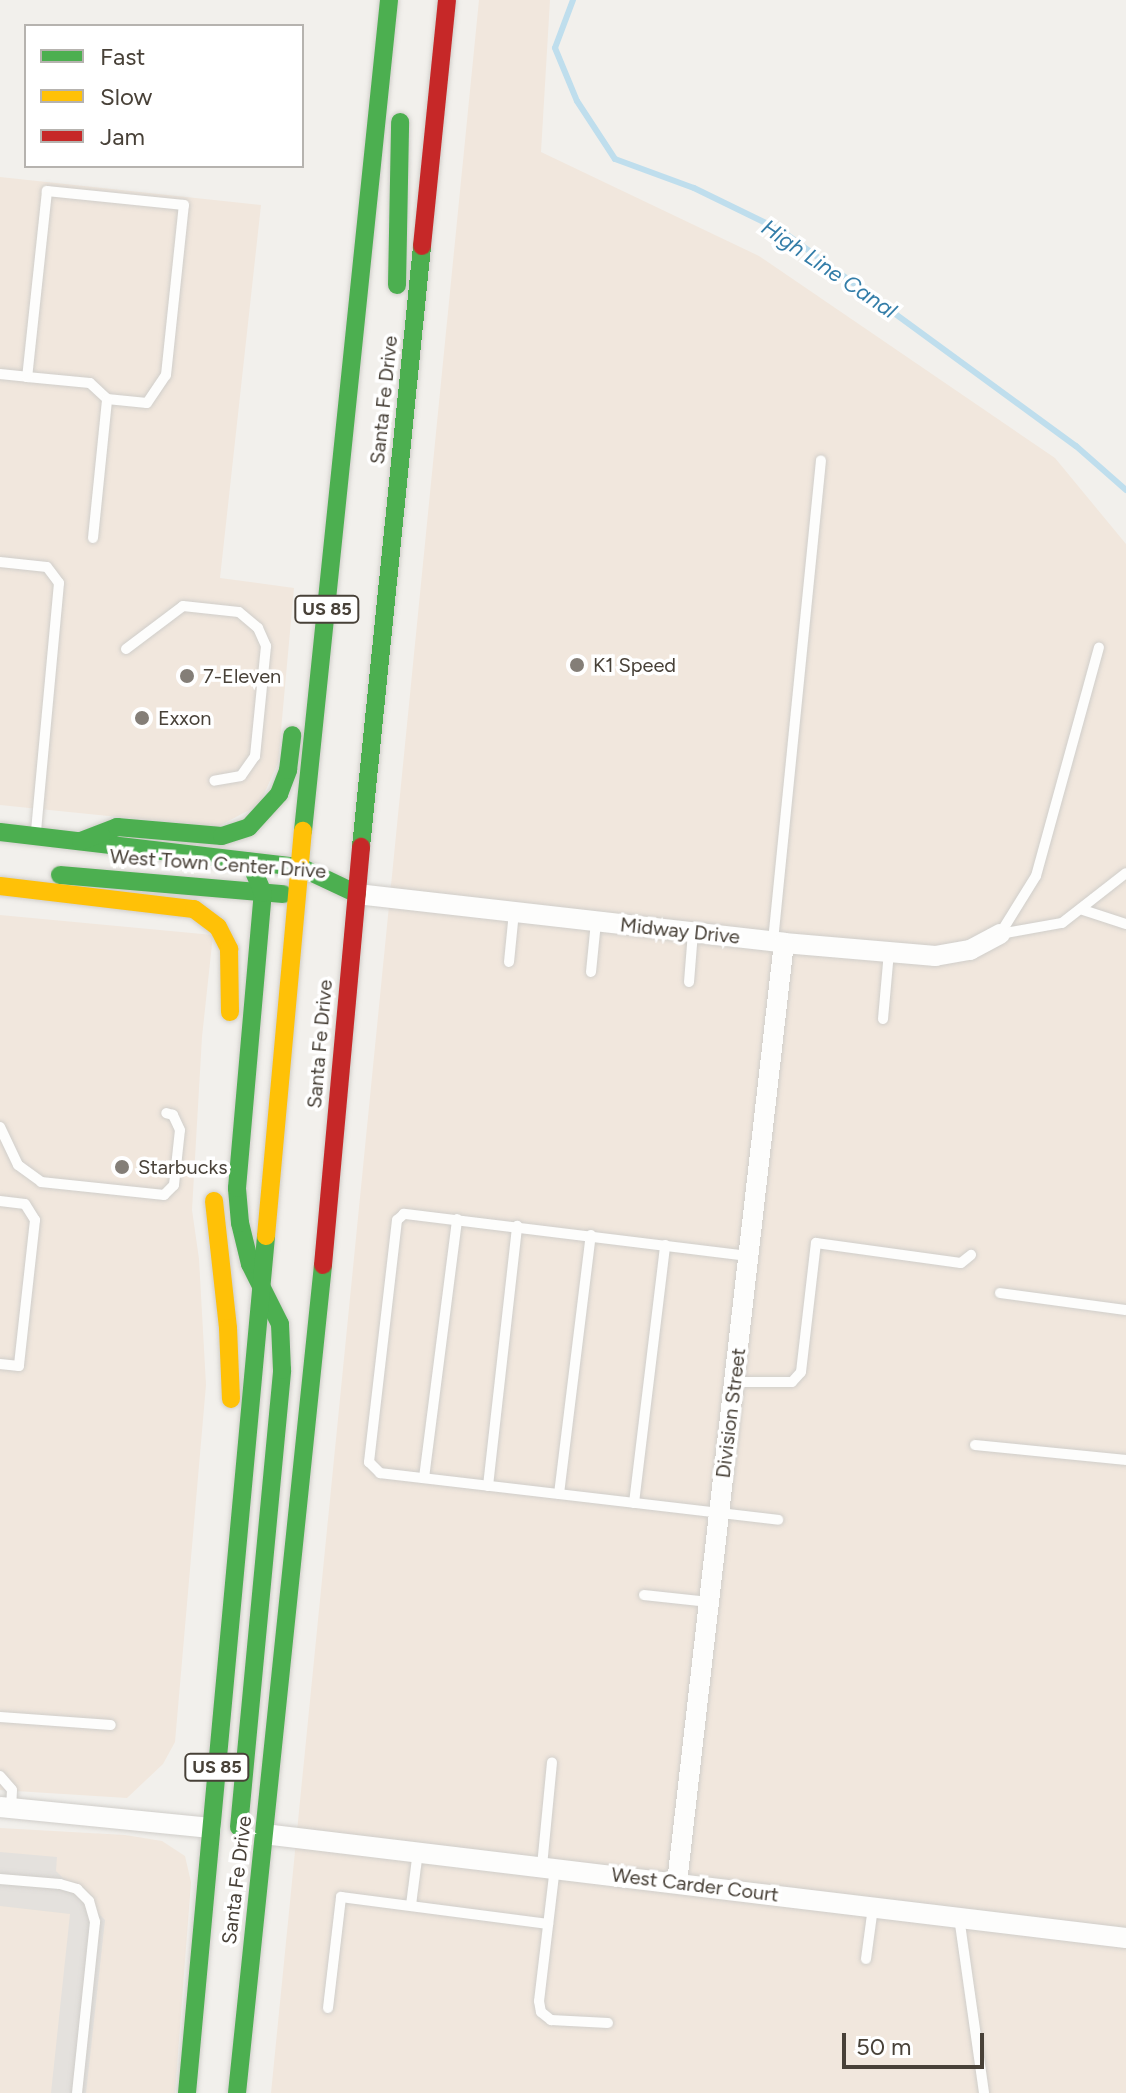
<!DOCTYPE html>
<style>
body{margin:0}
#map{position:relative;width:1126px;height:2093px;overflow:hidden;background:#f2f0ec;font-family:Figtree,sans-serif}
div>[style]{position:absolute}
.commercial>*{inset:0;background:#f1e7dd}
.parking>*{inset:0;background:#e4e1dd}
.stream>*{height:6px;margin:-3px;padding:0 3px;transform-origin:3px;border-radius:3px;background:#bfdeed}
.roads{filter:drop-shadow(0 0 2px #d0ceca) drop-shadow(0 0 2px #d0ceca)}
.lane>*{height:10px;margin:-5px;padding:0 5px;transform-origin:5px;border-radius:5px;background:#fdfdfc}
.street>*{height:20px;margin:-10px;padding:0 10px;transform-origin:10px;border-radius:10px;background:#fdfdfc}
.fast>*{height:18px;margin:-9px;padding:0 9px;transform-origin:9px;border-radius:9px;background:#4caf50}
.slow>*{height:18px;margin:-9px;padding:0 9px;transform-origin:9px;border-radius:9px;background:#ffc107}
.jam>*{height:18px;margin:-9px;padding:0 9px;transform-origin:9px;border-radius:9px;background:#c62828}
.dots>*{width:22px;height:22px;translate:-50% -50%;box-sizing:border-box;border:4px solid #fff;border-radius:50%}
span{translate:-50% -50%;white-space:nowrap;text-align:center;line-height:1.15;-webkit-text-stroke:7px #fff;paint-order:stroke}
.shield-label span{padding:2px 6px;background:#fff;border:2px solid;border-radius:6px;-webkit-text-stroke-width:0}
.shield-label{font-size:18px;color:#484138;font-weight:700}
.street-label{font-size:20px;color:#484138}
.poi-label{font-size:20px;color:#484138}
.left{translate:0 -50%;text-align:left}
.water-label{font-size:22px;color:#337da8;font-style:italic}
.legend{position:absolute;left:24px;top:24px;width:280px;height:144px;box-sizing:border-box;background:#fff;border:2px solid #b6b3af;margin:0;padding:10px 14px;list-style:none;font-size:24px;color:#484138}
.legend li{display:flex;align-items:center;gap:16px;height:40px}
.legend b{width:40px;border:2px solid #b6b3af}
.scale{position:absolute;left:842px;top:2033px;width:142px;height:36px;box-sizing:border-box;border:4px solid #484138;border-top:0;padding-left:10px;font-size:24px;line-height:28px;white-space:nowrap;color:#484138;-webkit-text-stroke:6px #fff;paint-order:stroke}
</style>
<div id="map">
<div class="commercial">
<i style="clip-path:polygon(479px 0,550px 0,541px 152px,759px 256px,1055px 458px,1126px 544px,1126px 2093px,271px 2093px)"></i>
<i style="clip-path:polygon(0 177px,261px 205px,220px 578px,294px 588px,278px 763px,259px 805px,217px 827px,0 805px)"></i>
<i style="clip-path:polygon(0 915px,213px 935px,202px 1037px,192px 1210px,199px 1259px,206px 1385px,175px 1742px,163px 1764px,127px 1798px,0 1790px)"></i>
<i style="clip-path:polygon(0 1828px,125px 1835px,162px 1841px,185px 1856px,191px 1882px,175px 2093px,0 2093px)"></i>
</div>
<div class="parking">
<i style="clip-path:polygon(0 1852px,57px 1857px,56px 1871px,105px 1920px,86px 2093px,51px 2093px,70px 1914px,0 1906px)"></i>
</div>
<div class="stream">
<i style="left:573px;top:0;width:51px;rotate:110.6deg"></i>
<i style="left:555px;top:48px;width:57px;rotate:67.5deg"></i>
<i style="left:577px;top:101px;width:69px;rotate:56.8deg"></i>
<i style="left:615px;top:159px;width:84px;rotate:20.2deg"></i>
<i style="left:694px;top:188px;width:98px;rotate:26deg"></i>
<i style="left:782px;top:231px;width:364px;rotate:36.2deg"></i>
<i style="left:1076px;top:446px;width:67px;rotate:41.3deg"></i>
</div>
<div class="roads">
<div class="lane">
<i style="left:0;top:374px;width:27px;rotate:6deg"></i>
<i style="left:27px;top:377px;width:63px;rotate:5.4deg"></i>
<i style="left:90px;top:383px;width:23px;rotate:43deg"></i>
<i style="left:107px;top:399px;width:40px;rotate:5.7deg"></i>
<i style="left:147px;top:403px;width:34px;rotate:-56deg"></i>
<i style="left:166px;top:375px;width:171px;rotate:-84deg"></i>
<i style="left:184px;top:205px;width:138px;rotate:-174.2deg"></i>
<i style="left:47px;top:191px;width:187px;rotate:96.1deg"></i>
<i style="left:93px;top:538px;width:140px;rotate:-84.2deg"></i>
<i style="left:0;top:562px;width:47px;rotate:6.1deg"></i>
<i style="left:47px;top:567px;width:20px;rotate:53deg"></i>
<i style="left:59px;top:583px;width:251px;rotate:95.3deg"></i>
<i style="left:126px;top:649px;width:71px;rotate:-37deg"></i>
<i style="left:183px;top:606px;width:56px;rotate:6.1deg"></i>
<i style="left:239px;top:612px;width:25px;rotate:40deg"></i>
<i style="left:258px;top:628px;width:20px;rotate:66deg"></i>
<i style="left:266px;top:646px;width:111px;rotate:95.7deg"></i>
<i style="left:255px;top:756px;width:24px;rotate:125deg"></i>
<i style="left:241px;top:776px;width:27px;rotate:170deg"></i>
<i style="left:1083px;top:910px;width:45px;rotate:18deg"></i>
<i style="left:1000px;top:934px;width:68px;rotate:-58.2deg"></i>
<i style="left:1036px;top:876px;width:237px;rotate:-74.6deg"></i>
<i style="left:1000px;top:934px;width:63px;rotate:-10.1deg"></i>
<i style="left:1062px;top:923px;width:81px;rotate:-38deg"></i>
<i style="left:773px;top:941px;width:483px;rotate:-84.3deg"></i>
<i style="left:509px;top:962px;width:50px;rotate:-84.3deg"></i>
<i style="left:591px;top:972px;width:50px;rotate:-84.3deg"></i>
<i style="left:689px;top:982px;width:50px;rotate:-85.4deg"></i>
<i style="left:883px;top:1019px;width:67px;rotate:-84.9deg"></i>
<i style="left:0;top:1127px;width:42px;rotate:64.7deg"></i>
<i style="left:18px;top:1165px;width:29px;rotate:36deg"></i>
<i style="left:41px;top:1182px;width:124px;rotate:6deg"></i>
<i style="left:164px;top:1195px;width:14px;rotate:-45deg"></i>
<i style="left:174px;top:1185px;width:55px;rotate:-83.8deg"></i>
<i style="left:180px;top:1130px;width:17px;rotate:-115deg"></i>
<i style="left:173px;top:1115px;width:7px;rotate:-164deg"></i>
<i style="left:0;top:1201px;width:25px;rotate:7deg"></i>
<i style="left:25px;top:1204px;width:19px;rotate:58deg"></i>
<i style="left:35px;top:1220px;width:147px;rotate:96.3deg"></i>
<i style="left:19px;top:1366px;width:19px;rotate:-174deg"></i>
<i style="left:748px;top:1256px;width:347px;rotate:-173deg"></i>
<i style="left:404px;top:1214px;width:9px;rotate:139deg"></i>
<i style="left:397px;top:1220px;width:244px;rotate:96.6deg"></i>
<i style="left:369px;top:1462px;width:16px;rotate:45deg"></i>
<i style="left:380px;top:1473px;width:401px;rotate:6.7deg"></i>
<i style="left:1000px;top:1293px;width:127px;rotate:7.7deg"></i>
<i style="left:734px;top:1382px;width:58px"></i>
<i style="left:792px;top:1382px;width:13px;rotate:-48deg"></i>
<i style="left:801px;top:1372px;width:130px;rotate:-83.4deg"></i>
<i style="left:816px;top:1243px;width:146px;rotate:7.9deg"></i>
<i style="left:961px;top:1263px;width:13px;rotate:-39deg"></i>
<i style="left:975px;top:1445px;width:152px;rotate:5.7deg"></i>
<i style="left:424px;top:1478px;width:261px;rotate:-82.7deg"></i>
<i style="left:488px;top:1486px;width:262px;rotate:-83.6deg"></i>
<i style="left:559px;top:1494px;width:261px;rotate:-83deg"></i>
<i style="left:634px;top:1503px;width:260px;rotate:-83.1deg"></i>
<i style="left:644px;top:1595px;width:65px;rotate:6.1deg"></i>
<i style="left:0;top:1717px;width:111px;rotate:4.1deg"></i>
<i style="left:0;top:1776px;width:18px;rotate:49deg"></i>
<i style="left:12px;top:1790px;width:18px;rotate:93deg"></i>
<i style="left:542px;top:1866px;width:104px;rotate:-84.5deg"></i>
<i style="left:555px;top:1867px;width:135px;rotate:96.8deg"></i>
<i style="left:539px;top:2001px;width:11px;rotate:80deg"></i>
<i style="left:541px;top:2012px;width:13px;rotate:39deg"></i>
<i style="left:551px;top:2020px;width:57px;rotate:3deg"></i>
<i style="left:0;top:1879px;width:60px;rotate:4.8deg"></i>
<i style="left:60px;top:1884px;width:18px;rotate:16deg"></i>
<i style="left:77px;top:1889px;width:17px;rotate:45deg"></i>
<i style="left:89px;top:1901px;width:22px;rotate:74deg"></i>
<i style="left:95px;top:1922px;width:172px;rotate:96deg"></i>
<i style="left:411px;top:1905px;width:54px;rotate:-82.6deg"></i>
<i style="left:959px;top:1917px;width:178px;rotate:81.9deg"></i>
<i style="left:866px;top:1959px;width:52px;rotate:-82.3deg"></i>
<i style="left:328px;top:2008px;width:112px;rotate:-83.3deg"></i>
<i style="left:341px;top:1897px;width:209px;rotate:7.4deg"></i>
</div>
<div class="street">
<i style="left:357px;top:894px;width:430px;rotate:6.5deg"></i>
<i style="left:784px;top:943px;width:152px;rotate:4.9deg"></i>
<i style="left:935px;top:956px;width:36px;rotate:-10deg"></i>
<i style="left:970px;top:950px;width:34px;rotate:-28deg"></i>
<i style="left:0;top:1807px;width:212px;rotate:5.7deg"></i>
<i style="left:264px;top:1834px;width:868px;rotate:6.88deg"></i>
<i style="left:677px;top:1883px;width:946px;rotate:-83.51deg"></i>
</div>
<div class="fast">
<i style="left:397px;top:285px;width:163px;rotate:-88.9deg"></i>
<i style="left:303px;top:831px;width:835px;rotate:-84.09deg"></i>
<i style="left:0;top:832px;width:302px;rotate:6.7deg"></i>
<i style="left:300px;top:867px;width:63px;rotate:25.3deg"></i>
<i style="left:81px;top:841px;width:39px;rotate:-21deg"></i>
<i style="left:117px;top:827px;width:105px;rotate:4.9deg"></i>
<i style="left:222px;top:836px;width:28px;rotate:-18deg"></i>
<i style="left:249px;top:827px;width:45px;rotate:-47.7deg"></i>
<i style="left:279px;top:794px;width:26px;rotate:-69deg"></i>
<i style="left:288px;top:770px;width:35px;rotate:-83deg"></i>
<i style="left:361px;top:847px;width:604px;rotate:-84.2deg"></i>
<i style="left:60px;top:875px;width:224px;rotate:4.9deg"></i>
<i style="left:239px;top:1827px;width:459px;rotate:-84.6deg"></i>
<i style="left:282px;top:1370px;width:46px;rotate:-92.5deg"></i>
<i style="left:280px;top:1324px;width:67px;rotate:-116.6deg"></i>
<i style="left:250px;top:1264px;width:42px;rotate:-103.7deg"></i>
<i style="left:240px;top:1223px;width:35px;rotate:-95deg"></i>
<i style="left:237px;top:1188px;width:296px;rotate:-85deg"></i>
<i style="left:263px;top:893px;width:34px;rotate:-113deg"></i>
<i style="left:187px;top:2093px;width:861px;rotate:-84.73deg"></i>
<i style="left:237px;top:2093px;width:832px;rotate:-84.07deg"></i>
</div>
<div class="slow">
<i style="left:0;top:886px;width:195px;rotate:6.8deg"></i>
<i style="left:194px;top:909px;width:30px;rotate:37deg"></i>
<i style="left:218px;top:927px;width:25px;rotate:63deg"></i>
<i style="left:229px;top:949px;width:63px;rotate:89.1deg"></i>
<i style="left:214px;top:1201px;width:128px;rotate:83.7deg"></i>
<i style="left:228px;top:1328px;width:71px;rotate:87.6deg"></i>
<i style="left:266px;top:1236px;width:407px;rotate:-84.8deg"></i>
</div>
<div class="jam">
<i style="left:422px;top:246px;width:247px;rotate:-84.2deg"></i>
<i style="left:323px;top:1265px;width:420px;rotate:-84.8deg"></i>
</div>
</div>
<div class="dots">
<i style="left:577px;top:665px;background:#847e77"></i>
<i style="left:187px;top:676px;background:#847e77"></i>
<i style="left:142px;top:718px;background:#847e77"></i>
<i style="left:122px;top:1167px;background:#847e77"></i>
</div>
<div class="shield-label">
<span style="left:327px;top:609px">US 85</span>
<span style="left:217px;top:1767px">US 85</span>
</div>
<div class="street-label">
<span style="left:384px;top:400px;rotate:-84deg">Santa Fe Drive</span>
<span style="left:218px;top:864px;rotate:4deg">West Town Center Drive</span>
<span style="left:680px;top:931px;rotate:6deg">Midway Drive</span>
<span style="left:320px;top:1044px;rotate:-85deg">Santa Fe Drive</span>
<span style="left:731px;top:1413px;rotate:-83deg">Division Street</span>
<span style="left:237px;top:1880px;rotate:-83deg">Santa Fe Drive</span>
<span style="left:695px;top:1885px;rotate:7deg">West Carder Court</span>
</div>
<div class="poi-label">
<span class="left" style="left:593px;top:665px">K1 Speed</span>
<span class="left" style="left:203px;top:676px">7-Eleven</span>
<span class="left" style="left:158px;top:718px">Exxon</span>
<span class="left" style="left:138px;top:1167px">Starbucks</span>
</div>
<div class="water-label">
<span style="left:829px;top:269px;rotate:34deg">High Line Canal</span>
</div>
<ul class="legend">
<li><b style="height:10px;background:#4caf50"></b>Fast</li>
<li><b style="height:10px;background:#ffc107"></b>Slow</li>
<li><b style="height:10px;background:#c62828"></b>Jam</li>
</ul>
<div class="scale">50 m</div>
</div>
